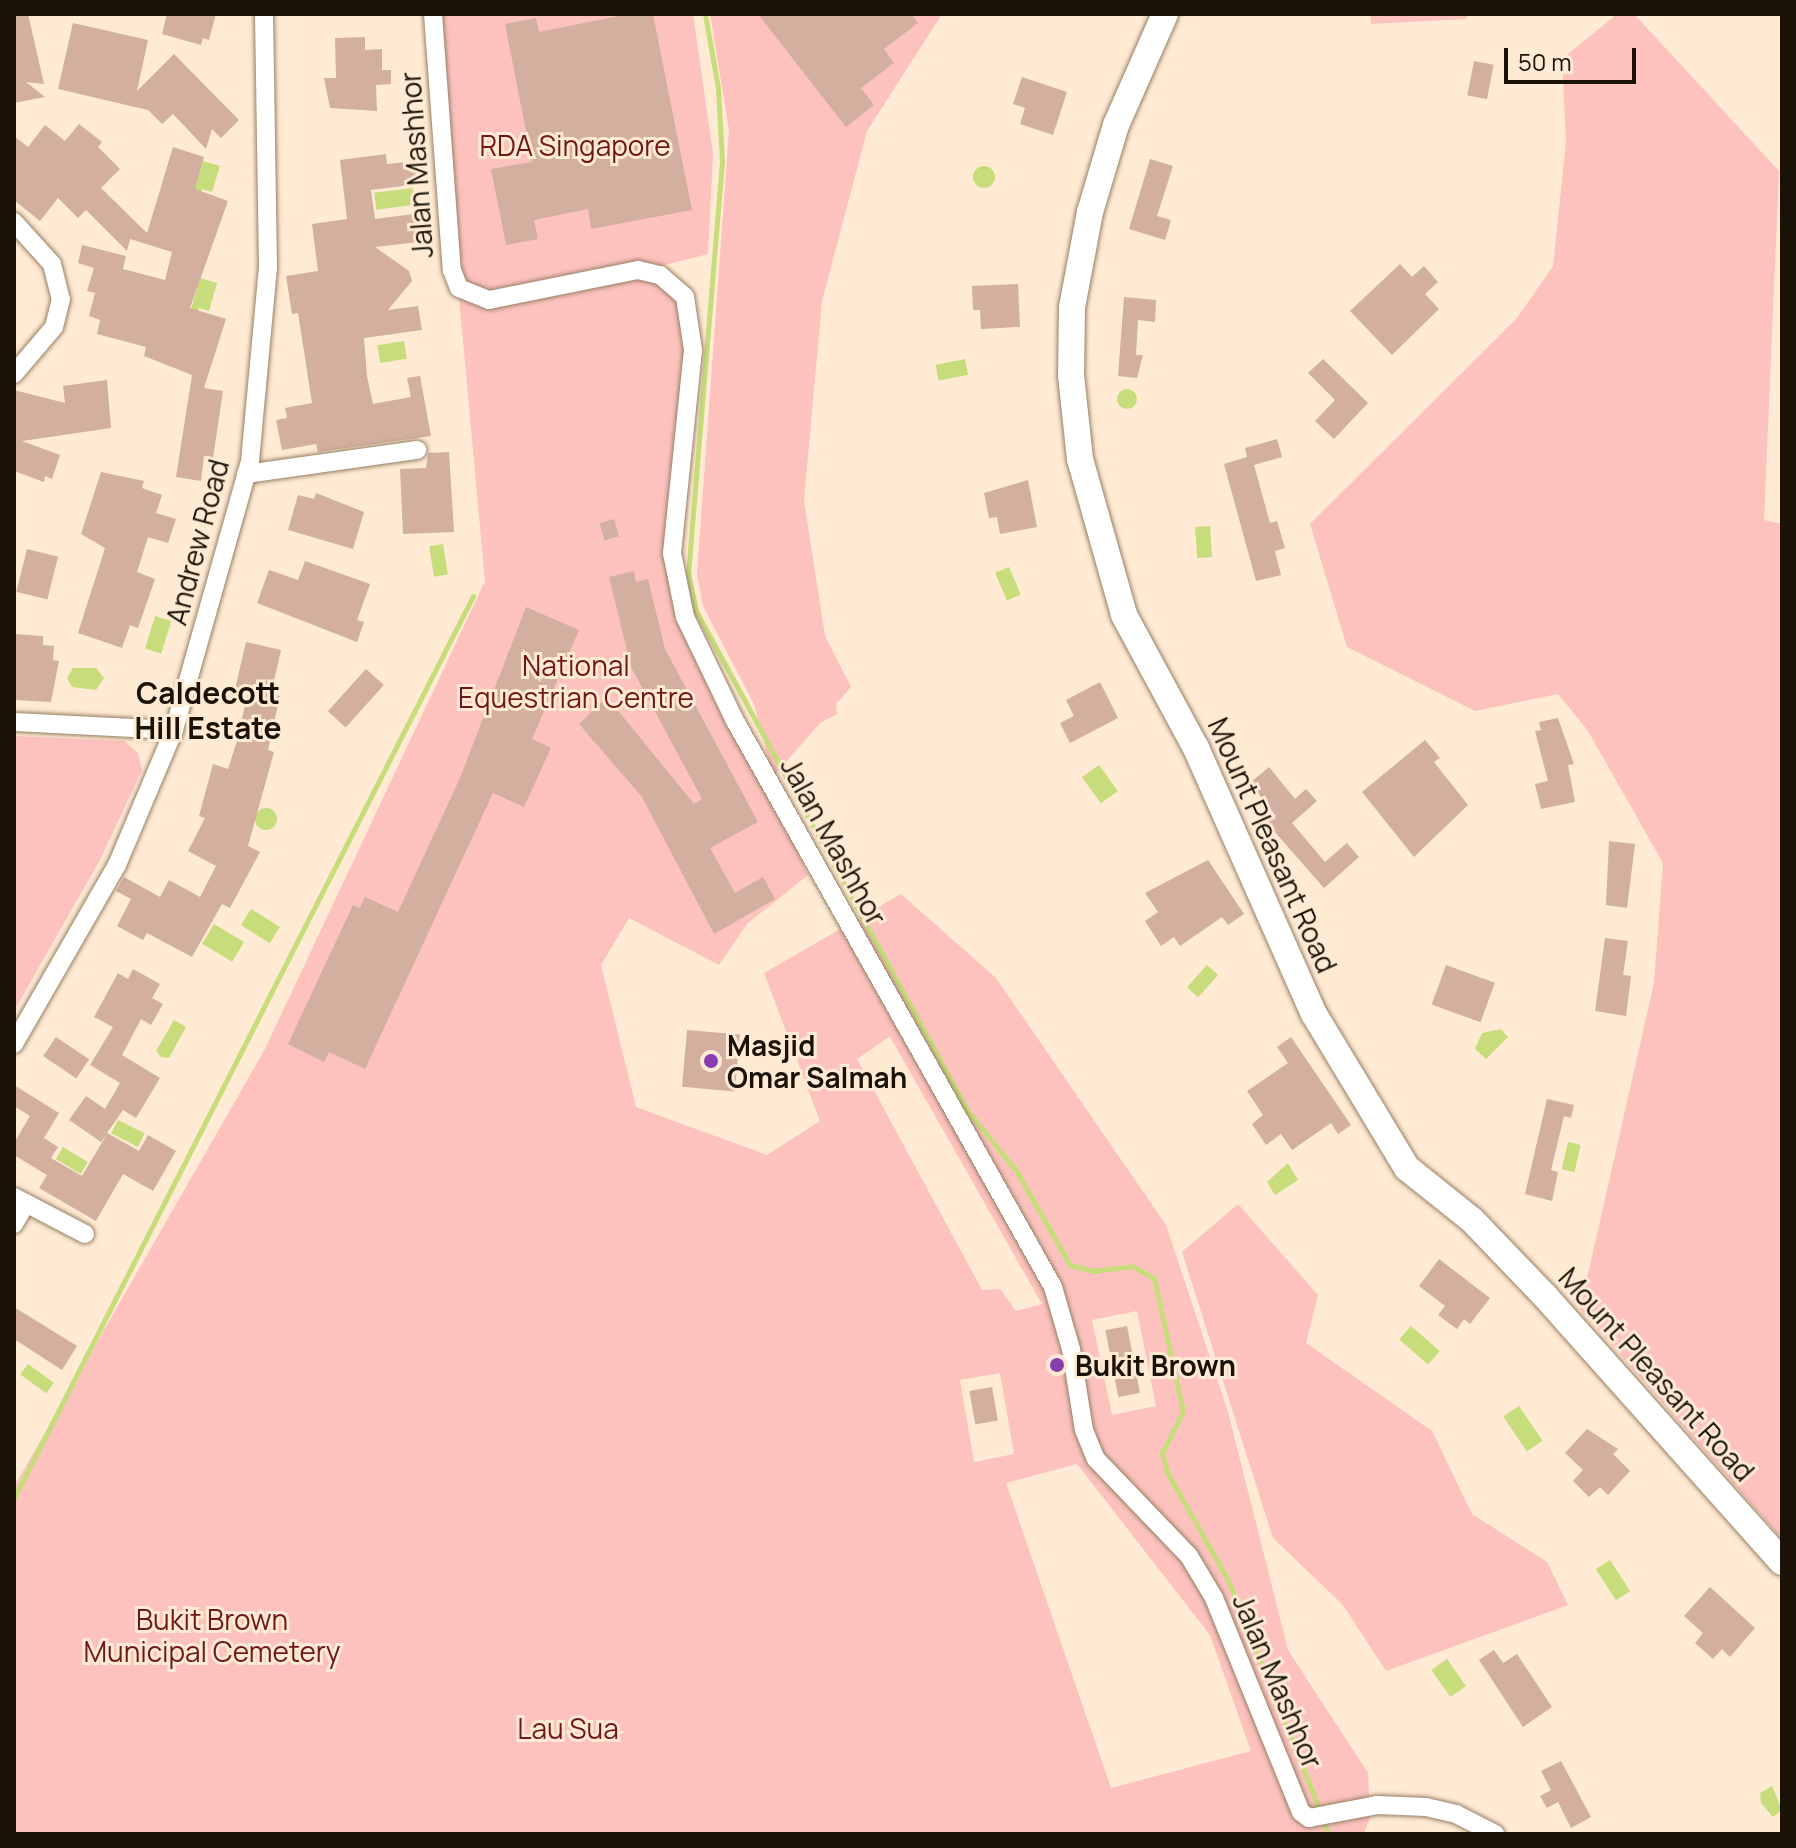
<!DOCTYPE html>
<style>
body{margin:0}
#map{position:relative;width:1796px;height:1848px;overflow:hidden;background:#ffead3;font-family:Manrope,sans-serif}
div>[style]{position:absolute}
.green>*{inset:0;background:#fdc2be}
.water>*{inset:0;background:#c7dc7b;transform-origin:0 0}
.round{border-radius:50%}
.stream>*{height:5px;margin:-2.5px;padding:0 2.5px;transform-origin:2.5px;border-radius:2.5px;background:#c7dc7b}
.building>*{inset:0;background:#d2af9e;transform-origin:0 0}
.roads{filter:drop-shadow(0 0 2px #967f64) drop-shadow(0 0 2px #967f64)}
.street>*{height:18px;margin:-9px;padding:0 9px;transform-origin:9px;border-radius:9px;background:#fff}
.secondary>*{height:26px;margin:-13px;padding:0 13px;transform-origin:13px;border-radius:13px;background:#fff}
.dots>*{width:22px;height:22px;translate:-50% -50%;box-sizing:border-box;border:4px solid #ffead3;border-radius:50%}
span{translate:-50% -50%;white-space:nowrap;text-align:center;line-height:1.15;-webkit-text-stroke:6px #ffead3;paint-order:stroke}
.park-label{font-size:28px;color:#71171c}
.street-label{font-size:28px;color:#1a1107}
.poi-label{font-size:28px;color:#1a1107;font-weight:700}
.left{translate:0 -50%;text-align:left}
.neighbourhood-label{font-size:30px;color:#1a1107;font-weight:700}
.frame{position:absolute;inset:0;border:16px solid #1a1107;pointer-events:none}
.scale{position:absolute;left:1504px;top:48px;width:132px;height:36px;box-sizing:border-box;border:4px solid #1a1107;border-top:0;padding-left:10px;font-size:24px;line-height:28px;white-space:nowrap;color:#1a1107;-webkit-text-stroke:6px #ffead3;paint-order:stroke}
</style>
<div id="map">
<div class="green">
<i style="clip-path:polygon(evenodd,433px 14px,693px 14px,713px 154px,708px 254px,641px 271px,660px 277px,690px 317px,676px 585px,808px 875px,747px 924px,719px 965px,629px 918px,601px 965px,636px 1107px,767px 1155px,820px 1121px,764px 973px,901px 894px,996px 978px,1166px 1225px,1228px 1412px,1288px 1650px,1368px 1773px,1370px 1817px,1364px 1834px,14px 1834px,14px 1487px,265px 1049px,485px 581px,433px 14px,889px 1037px,890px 1037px,1042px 1304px,1016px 1311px,1000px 1289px,982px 1290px,857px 1059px,889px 1037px,433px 14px,1137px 1311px,1156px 1406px,1112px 1415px,1092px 1320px,1137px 1311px,433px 14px,1000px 1373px,1014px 1454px,974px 1462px,960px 1380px,1000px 1373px,433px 14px,1077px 1464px,1210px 1635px,1251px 1751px,1111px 1788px,1006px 1483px,1077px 1464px)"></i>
<i style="clip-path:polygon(710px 14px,942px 14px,867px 131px,822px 301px,804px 501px,825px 636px,851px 687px,836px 704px,837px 714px,820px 723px,773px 777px,754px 704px,703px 606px,697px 574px,729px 130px)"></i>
<i style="clip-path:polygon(1370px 14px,1467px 14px,1467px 19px,1371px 24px)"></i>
<i style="clip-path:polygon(1617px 14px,1634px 14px,1779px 171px,1764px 520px,1782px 524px,1782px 1539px,1580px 1309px,1654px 983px,1663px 863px,1588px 731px,1558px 694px,1475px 711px,1347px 647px,1310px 524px,1517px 318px,1553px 266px,1566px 142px,1562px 59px)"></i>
<i style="clip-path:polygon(14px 736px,124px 741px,138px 753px,142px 770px,100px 860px,14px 1011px)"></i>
<i style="clip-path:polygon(1238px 1204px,1318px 1295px,1306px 1343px,1432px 1431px,1472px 1514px,1547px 1562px,1568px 1605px,1386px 1671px,1343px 1605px,1273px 1538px,1182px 1252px)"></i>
</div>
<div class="water">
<i style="clip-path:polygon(203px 161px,220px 166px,212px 192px,202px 189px,193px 218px,187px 216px)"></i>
<i class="round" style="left:973px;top:166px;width:22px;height:22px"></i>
<i style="left:413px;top:188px;width:17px;height:39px;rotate:83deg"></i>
<i style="clip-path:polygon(200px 278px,217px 283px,209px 311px,199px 308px,191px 335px,184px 333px)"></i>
<i style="left:404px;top:341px;width:18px;height:27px;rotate:81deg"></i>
<i style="left:965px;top:359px;width:16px;height:30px;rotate:79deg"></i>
<i class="round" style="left:1117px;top:389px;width:20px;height:20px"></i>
<i style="left:1210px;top:526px;width:31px;height:15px;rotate:86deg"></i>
<i style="left:443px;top:544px;width:31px;height:14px;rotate:81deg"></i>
<i style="left:1009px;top:567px;width:30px;height:15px;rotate:67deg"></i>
<i style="left:155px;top:616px;width:17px;height:34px;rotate:17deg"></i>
<i style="clip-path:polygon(73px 668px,96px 668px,104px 678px,96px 690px,72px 687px,67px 678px)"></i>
<i style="left:1099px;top:765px;width:32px;height:21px;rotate:54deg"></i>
<i class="round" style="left:255px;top:808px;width:22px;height:22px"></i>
<i style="left:251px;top:909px;width:34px;height:19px;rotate:32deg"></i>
<i style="left:214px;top:924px;width:35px;height:23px;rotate:31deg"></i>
<i style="left:1207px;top:965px;width:15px;height:30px;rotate:42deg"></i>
<i style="clip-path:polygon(174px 1020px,186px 1027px,169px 1058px,161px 1057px,156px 1051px)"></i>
<i style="clip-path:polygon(1501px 1029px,1508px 1037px,1486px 1059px,1475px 1049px,1482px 1033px)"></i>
<i style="left:118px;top:1120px;width:30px;height:15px;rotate:27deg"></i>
<i style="left:1568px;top:1142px;width:13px;height:28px;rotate:13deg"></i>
<i style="left:63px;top:1147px;width:29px;height:14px;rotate:31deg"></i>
<i style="clip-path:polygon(1288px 1163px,1298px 1180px,1275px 1195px,1267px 1182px)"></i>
<i style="left:1411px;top:1326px;width:38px;height:18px;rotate:41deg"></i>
<i style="left:28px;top:1364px;width:32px;height:13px;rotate:36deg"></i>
<i style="left:1519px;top:1406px;width:42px;height:19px;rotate:56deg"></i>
<i style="left:1610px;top:1560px;width:37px;height:17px;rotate:57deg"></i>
<i style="left:1447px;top:1659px;width:33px;height:19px;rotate:55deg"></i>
<i style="clip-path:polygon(1772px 1786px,1782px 1810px,1773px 1817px,1761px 1803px,1760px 1793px)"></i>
</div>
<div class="stream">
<i style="left:705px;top:14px;width:75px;rotate:80deg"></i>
<i style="left:718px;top:88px;width:73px;rotate:86.9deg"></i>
<i style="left:722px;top:161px;width:413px;rotate:94.7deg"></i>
<i style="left:688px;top:573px;width:39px;rotate:78deg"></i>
<i style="left:696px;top:611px;width:568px;rotate:61.49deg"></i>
<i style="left:967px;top:1110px;width:80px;rotate:51.1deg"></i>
<i style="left:1017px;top:1172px;width:107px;rotate:60.3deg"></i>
<i style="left:1070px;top:1265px;width:25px;rotate:14deg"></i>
<i style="left:1094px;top:1271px;width:38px;rotate:-7deg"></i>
<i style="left:1132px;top:1266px;width:25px;rotate:29deg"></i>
<i style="left:1154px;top:1278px;width:136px;rotate:77.7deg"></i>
<i style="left:1183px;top:1411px;width:47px;rotate:116.6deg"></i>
<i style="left:1162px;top:1453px;width:20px;rotate:75deg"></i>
<i style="left:1167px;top:1472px;width:126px;rotate:60.6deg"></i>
<i style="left:1229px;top:1582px;width:246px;rotate:68.3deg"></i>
<i style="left:14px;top:1498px;width:1012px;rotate:-63.03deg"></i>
<i style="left:1323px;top:1820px;width:15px;rotate:70deg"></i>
</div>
<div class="building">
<i style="clip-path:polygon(14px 14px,28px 14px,44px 84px,26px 82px,45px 97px,14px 103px)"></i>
<i style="clip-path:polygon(167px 14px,216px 14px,209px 40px,203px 38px,201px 45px,162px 34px)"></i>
<i style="clip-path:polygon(629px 14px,653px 14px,692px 210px,591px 229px,588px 209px,534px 220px,538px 239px,506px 245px,491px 169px,532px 162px,505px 24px,536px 18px,539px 32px)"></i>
<i style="clip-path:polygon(758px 14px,911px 14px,918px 23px,884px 49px,894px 63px,861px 88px,874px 105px,846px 127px)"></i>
<i style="clip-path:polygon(73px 23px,148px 40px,137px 91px,174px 54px,239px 120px,221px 138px,212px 129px,206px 149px,173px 114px,162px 124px,148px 110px,58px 89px)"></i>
<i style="clip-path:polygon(365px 37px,365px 50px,382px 49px,382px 70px,391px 70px,391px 84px,376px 85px,377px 111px,330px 108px,324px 78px,336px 78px,335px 38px)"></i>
<i style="left:1474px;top:61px;width:20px;height:35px;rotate:11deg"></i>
<i style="clip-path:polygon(1022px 77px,1067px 92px,1053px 135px,1020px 124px,1025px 108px,1013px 104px)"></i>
<i style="clip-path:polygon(79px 124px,102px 142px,98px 147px,120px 169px,101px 188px,147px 233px,173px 147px,204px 157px,195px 189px,228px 201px,190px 308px,226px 319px,204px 388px,223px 391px,213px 458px,204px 456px,201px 481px,176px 477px,192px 375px,144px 356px,146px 347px,97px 334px,100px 320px,89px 316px,95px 293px,87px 291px,94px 268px,78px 263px,82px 245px,126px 256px,123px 269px,165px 280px,172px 252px,130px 239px,127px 251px,86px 210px,78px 218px,58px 198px,40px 221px,14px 200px,14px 136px,28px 147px,45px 125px,65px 141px)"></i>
<i style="clip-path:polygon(386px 154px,387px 164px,415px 161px,418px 184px,371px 190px,375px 219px,414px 214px,418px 242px,375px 247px,409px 271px,412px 281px,388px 310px,418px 306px,422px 330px,364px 338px,367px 376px,373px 404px,411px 397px,407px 378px,420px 376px,431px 436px,318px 452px,316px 444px,282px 450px,276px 420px,287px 418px,285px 408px,312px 403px,298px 313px,292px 314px,286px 276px,318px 271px,312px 224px,347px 219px,340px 160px)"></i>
<i style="clip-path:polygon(1150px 159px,1173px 166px,1157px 216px,1171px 220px,1165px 240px,1129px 229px)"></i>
<i style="clip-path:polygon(1400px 264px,1412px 277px,1424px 266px,1438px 282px,1425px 294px,1439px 309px,1392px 355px,1350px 311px)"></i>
<i style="clip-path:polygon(1018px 284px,1020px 327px,981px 329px,980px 310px,973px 310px,972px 286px)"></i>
<i style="clip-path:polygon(1124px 297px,1156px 300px,1155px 322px,1138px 320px,1136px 355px,1143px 355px,1137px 378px,1118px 376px)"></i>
<i style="clip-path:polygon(1323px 359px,1368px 403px,1334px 439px,1315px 421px,1335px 400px,1308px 373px)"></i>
<i style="clip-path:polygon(107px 380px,111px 428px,22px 441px,60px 455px,52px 479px,45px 476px,44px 482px,14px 471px,14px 390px,65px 403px,63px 386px)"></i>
<i style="clip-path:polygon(1277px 439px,1282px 457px,1254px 465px,1270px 523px,1277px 521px,1285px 548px,1275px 551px,1281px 575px,1256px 581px,1224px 464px,1247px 457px,1245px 448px)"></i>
<i style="clip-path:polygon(449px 452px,454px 532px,403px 534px,400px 469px,426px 468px,428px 453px)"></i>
<i style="clip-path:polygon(101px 472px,144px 481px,142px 488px,162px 495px,156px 513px,176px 519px,168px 543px,148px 537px,137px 572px,155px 579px,138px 628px,130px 625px,122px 648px,78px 633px,105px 548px,81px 534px)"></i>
<i style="clip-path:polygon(1028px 480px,1037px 527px,1000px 534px,997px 517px,989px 518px,984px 493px)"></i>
<i style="clip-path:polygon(316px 493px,364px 512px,353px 549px,288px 530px,298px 495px,314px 499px)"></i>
<i style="left:614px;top:519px;width:18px;height:15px;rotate:74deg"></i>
<i style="left:27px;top:549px;width:32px;height:44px;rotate:14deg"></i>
<i style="clip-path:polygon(305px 561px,370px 584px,357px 620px,364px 622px,357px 642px,257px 603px,269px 570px,298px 580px)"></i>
<i style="clip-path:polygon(634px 571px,636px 582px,648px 579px,665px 649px,758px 822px,710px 848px,735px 893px,763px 877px,775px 899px,714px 934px,642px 797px,579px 724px,607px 697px,694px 804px,702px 799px,631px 667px,609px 577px)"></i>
<i style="clip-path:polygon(526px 607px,579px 630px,532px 739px,551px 748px,524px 807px,493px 793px,365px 1069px,329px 1052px,324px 1062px,288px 1044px,353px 905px,360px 908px,365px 897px,398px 912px,460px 778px)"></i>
<i style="clip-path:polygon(14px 634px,43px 636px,43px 645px,54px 646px,53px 660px,59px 661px,51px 702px,14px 700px)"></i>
<i style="clip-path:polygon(246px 642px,281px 650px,271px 694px,280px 696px,268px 750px,274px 752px,248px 846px,260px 852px,230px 908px,222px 904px,192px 957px,147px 933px,143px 940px,117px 926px,131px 899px,116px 891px,124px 877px,160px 897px,169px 880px,200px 897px,216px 866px,188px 851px,205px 818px,199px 816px,213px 764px,228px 769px,237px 741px,248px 692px,235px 689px)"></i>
<i style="left:366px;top:669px;width:24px;height:57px;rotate:42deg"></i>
<i style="clip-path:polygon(1100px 682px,1118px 718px,1070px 743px,1060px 723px,1074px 716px,1066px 700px)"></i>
<i style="clip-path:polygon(1558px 718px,1574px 764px,1568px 765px,1575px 802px,1541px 809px,1535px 784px,1548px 781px,1535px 731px,1541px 730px,1539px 722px)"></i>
<i style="clip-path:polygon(1425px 740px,1440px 758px,1434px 762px,1468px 805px,1414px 857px,1362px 792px)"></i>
<i style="clip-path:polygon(1269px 767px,1295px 799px,1306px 789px,1317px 801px,1292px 823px,1325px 862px,1347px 843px,1359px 857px,1324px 888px,1267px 823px,1276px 816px,1250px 783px)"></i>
<i style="clip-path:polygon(1609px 841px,1635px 844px,1627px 908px,1606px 905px)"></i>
<i style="clip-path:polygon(1208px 860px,1244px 914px,1228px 925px,1222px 917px,1180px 946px,1174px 937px,1161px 946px,1145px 921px,1158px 912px,1145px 893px)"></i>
<i style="clip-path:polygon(1605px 938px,1628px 941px,1623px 975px,1631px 976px,1626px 1016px,1595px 1011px)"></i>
<i style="left:1446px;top:965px;width:52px;height:42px;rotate:20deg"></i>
<i style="clip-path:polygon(133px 969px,160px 984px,152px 998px,163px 1004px,151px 1025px,141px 1019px,122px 1055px,160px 1078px,136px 1118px,123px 1110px,107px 1133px,139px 1151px,148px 1135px,176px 1151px,153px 1191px,123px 1174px,96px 1221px,39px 1188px,47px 1175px,14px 1155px,14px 1143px,30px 1116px,14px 1106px,14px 1085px,59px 1113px,44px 1138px,58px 1147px,51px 1158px,82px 1176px,107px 1134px,101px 1142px,69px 1120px,86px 1096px,105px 1109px,120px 1083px,90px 1065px,113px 1027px,94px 1017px,118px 973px,128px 979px)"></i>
<i style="left:687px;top:1030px;width:53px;height:57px;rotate:5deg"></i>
<i style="left:56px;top:1037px;width:40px;height:23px;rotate:34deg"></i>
<i style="clip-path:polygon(1291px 1037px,1351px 1125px,1338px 1134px,1331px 1123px,1292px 1150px,1281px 1134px,1266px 1145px,1252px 1124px,1263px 1115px,1247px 1091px,1288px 1063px,1277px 1047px)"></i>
<i style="clip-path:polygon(1547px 1099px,1574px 1105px,1571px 1118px,1564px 1116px,1551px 1170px,1558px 1172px,1552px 1201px,1525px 1194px)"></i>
<i style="clip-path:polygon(1439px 1259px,1490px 1298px,1470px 1324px,1464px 1319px,1457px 1329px,1438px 1315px,1445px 1306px,1419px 1286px)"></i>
<i style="clip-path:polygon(14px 1307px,77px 1346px,62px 1370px,14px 1339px)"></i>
<i style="left:1127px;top:1326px;width:68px;height:22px;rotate:79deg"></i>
<i style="left:992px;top:1387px;width:34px;height:23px;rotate:80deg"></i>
<i style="clip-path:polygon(1587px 1429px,1618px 1449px,1613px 1454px,1630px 1471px,1608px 1495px,1600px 1487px,1589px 1497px,1573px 1481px,1583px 1470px,1565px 1453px)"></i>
<i style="clip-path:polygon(1710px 1587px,1755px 1628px,1730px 1657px,1722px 1649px,1713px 1659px,1695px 1643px,1703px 1633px,1684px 1616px)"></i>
<i style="clip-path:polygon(1494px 1650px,1503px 1663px,1517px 1654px,1552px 1707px,1523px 1727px,1479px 1660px)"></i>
<i style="clip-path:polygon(1561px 1761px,1591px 1817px,1571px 1828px,1558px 1802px,1547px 1808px,1540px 1796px,1551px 1790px,1541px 1771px)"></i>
</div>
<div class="roads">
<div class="street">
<i style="left:433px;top:14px;width:257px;rotate:85.8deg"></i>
<i style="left:452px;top:270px;width:19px;rotate:69deg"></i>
<i style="left:459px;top:288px;width:32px;rotate:22deg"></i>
<i style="left:489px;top:300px;width:152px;rotate:-11.4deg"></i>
<i style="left:638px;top:270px;width:23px;rotate:13deg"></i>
<i style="left:660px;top:275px;width:33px;rotate:41deg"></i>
<i style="left:685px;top:297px;width:54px;rotate:81.4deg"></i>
<i style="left:693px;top:350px;width:204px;rotate:95.9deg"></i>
<i style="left:672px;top:553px;width:65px;rotate:78.5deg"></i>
<i style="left:685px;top:617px;width:113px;rotate:64.3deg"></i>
<i style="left:734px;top:719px;width:651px;rotate:60.68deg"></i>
<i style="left:1053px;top:1287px;width:65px;rotate:73.8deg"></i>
<i style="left:1071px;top:1349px;width:82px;rotate:80.9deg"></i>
<i style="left:1084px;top:1430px;width:31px;rotate:68deg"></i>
<i style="left:1096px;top:1459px;width:134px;rotate:46.2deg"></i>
<i style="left:1189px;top:1556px;width:49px;rotate:59.2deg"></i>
<i style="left:1214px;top:1598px;width:231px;rotate:67.9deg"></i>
<i style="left:1301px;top:1812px;width:10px;rotate:37deg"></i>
<i style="left:1309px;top:1818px;width:69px;rotate:-10.8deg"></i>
<i style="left:1377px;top:1805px;width:49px;rotate:2.3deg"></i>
<i style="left:1426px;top:1807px;width:31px;rotate:13deg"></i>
<i style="left:1456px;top:1814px;width:44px;rotate:27.1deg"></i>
<i style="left:14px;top:222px;width:57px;rotate:47.9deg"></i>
<i style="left:52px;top:264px;width:36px;rotate:76deg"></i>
<i style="left:61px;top:299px;width:29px;rotate:104deg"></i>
<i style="left:54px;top:327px;width:62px;rotate:130.4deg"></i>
<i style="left:246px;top:474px;width:173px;rotate:-8deg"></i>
<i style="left:14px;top:722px;width:160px;rotate:2.9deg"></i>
<i style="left:14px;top:1044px;width:207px;rotate:-60.1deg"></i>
<i style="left:117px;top:865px;width:147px;rotate:-67.1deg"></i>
<i style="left:174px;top:730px;width:280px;rotate:-74.2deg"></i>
<i style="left:250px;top:461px;width:194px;rotate:-84.7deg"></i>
<i style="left:268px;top:268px;width:254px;rotate:-90.9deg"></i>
<i style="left:14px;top:1197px;width:80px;rotate:27.5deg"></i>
<i style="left:14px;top:1224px;width:24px;rotate:-60deg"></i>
</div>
<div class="secondary">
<i style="left:1165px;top:14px;width:121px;rotate:113.8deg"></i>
<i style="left:1116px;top:125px;width:91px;rotate:106.6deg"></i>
<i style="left:1090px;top:212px;width:97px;rotate:100.7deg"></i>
<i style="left:1072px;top:307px;width:68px;rotate:90.8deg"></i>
<i style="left:1071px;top:375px;width:84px;rotate:83.9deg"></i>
<i style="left:1080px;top:459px;width:162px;rotate:74.2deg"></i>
<i style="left:1124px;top:615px;width:151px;rotate:61.6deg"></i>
<i style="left:1196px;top:748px;width:291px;rotate:66.1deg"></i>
<i style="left:1314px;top:1014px;width:180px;rotate:58.9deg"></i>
<i style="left:1407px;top:1168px;width:83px;rotate:38.7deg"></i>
<i style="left:1472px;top:1220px;width:105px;rotate:46.2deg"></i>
<i style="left:1545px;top:1296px;width:356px;rotate:48.3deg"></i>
</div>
</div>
<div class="dots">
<i style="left:711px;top:1061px;background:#873eb1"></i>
<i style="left:1057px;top:1365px;background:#873eb1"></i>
</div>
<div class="park-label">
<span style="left:575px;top:145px">RDA Singapore</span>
<span style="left:576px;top:681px">National<br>Equestrian Centre</span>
<span style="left:212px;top:1635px">Bukit Brown<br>Municipal Cemetery</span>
<span style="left:568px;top:1728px">Lau Sua</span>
</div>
<div class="street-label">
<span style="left:416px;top:165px;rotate:-94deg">Jalan Mashhor</span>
<span style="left:197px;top:542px;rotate:-75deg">Andrew Road</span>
<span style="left:834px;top:841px;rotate:61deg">Jalan Mashhor</span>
<span style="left:1273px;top:845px;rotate:66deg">Mount Pleasant Road</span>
<span style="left:1657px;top:1374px;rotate:48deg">Mount Pleasant Road</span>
<span style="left:1278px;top:1681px;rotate:67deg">Jalan Mashhor</span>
</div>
<div class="poi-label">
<span class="left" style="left:727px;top:1061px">Masjid<br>Omar Salmah</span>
<span class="left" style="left:1075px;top:1365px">Bukit Brown</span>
</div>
<div class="neighbourhood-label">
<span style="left:208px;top:710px">Caldecott<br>Hill Estate</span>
</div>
<div class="frame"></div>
<div class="scale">50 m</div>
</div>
